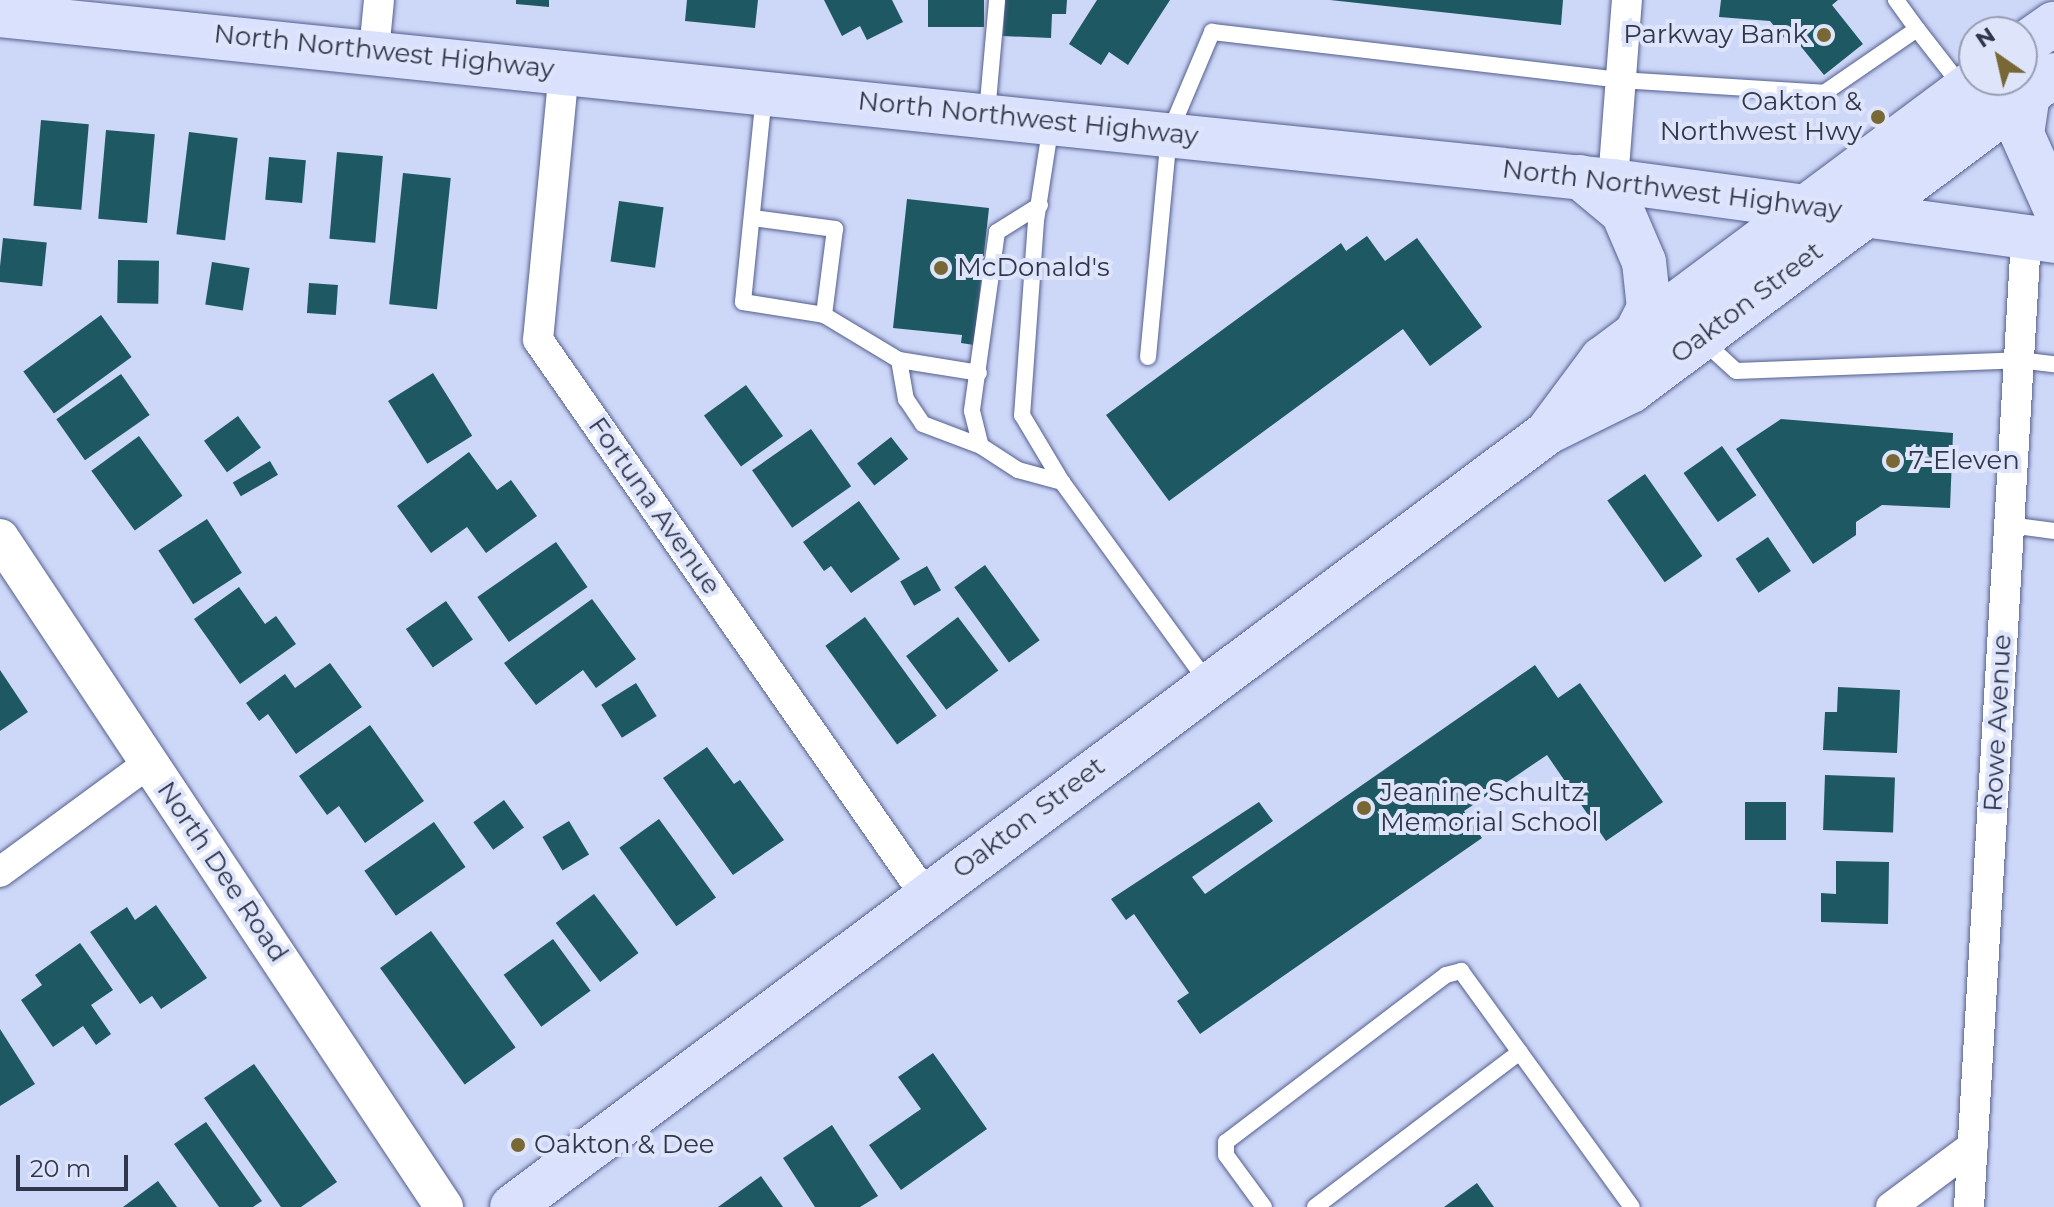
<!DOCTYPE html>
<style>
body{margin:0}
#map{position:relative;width:2054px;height:1207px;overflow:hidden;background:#cdd7f8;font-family:Montserrat,sans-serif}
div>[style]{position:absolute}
.building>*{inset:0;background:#1e5862;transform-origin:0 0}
.roads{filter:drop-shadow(0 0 2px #54608f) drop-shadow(0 0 2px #54608f)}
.service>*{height:16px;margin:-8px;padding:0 8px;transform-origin:8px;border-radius:8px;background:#fff}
.minor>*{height:30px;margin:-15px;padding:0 15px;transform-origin:15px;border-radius:15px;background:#fff}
.tertiary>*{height:38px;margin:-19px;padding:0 19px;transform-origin:19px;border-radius:19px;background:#fff}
.secondary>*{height:44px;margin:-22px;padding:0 22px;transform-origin:22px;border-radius:22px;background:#dae1fc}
.dots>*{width:22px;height:22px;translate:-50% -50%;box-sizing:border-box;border:4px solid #dee5fb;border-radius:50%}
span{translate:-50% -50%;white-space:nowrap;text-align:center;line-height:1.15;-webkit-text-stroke:8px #dee5fb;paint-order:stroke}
.poi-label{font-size:26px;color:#30364b}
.right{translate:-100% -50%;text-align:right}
.left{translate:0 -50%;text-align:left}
.street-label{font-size:26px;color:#30364b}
.north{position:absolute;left:1958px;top:16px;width:80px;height:80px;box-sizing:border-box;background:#dee5fb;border:2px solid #989fb5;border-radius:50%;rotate:326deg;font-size:22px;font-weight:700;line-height:32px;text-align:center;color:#30364b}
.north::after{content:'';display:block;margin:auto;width:28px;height:36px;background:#786836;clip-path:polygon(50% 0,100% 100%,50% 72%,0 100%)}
.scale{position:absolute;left:16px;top:1155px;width:112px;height:36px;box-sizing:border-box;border:4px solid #30364b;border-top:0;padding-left:10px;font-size:24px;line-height:28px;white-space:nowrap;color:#30364b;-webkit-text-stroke:6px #dee5fb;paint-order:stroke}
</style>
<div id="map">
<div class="building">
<i style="clip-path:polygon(516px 0,549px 0,549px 7px,516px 4px)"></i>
<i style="clip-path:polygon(687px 0,758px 0,755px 28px,685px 21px)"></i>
<i style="clip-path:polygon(824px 0,892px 0,903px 22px,867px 40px,860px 26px,842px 36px)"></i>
<i style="left:928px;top:0;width:56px;height:27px"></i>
<i style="clip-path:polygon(1005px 0,1067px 0,1066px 14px,1052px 14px,1051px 38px,1003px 36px)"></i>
<i style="clip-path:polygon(1097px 0,1170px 0,1128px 65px,1109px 52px,1101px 65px,1069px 44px)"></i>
<i style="clip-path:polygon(1330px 0,1563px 0,1561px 25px)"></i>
<i style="clip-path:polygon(1721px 0,1838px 0,1832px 5px,1863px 44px,1824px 75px,1790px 33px,1784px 38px,1770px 21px,1719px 17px)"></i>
<i style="left:41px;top:120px;width:48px;height:86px;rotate:5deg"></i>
<i style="left:106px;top:130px;width:49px;height:89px;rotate:5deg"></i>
<i style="left:189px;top:132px;width:49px;height:103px;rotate:7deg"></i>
<i style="left:337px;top:152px;width:46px;height:87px;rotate:5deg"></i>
<i style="left:269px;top:157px;width:37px;height:43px;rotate:5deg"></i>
<i style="left:403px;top:173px;width:48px;height:132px;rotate:6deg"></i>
<i style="clip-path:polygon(907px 199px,989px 208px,974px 345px,961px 343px,962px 335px,893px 328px)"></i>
<i style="left:619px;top:201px;width:45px;height:61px;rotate:8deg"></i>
<i style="clip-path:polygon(1367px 236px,1385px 261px,1417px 238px,1482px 327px,1430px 366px,1403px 329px,1169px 501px,1106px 415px,1341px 243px,1346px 251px)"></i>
<i style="left:3px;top:238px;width:44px;height:44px;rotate:6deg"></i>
<i style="left:118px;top:260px;width:41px;height:43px;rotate:1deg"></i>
<i style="left:212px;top:262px;width:38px;height:43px;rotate:9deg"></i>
<i style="left:309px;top:283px;width:29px;height:30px;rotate:4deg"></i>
<i style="left:101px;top:315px;width:52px;height:96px;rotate:54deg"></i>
<i style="left:433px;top:373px;width:74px;height:53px;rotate:58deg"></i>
<i style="left:121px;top:374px;width:50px;height:79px;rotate:55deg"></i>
<i style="left:746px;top:385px;width:63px;height:52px;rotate:54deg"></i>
<i style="left:238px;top:416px;width:39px;height:42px;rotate:54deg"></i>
<i style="clip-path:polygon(1781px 419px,1953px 433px,1950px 508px,1882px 505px,1856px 522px,1856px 535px,1813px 564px,1736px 449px)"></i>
<i style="left:811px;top:429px;width:70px;height:72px;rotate:55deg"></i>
<i style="left:139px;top:436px;width:74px;height:59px;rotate:54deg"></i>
<i style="left:891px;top:437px;width:28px;height:43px;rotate:52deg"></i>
<i style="left:1722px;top:446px;width:60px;height:47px;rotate:55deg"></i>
<i style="clip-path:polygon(469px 452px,497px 490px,511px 480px,537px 516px,486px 553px,467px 527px,431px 553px,397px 506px)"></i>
<i style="left:270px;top:461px;width:16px;height:43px;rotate:60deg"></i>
<i style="left:1645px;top:474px;width:100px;height:46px;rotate:55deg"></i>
<i style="clip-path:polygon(859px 501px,900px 559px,851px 593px,831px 566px,824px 571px,803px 542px)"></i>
<i style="left:207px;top:519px;width:64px;height:58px;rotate:57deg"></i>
<i style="left:1768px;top:537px;width:41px;height:39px;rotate:56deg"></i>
<i style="left:556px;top:542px;width:55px;height:96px;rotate:55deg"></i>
<i style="left:985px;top:565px;width:93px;height:38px;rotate:54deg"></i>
<i style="left:927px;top:566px;width:28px;height:31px;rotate:60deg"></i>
<i style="clip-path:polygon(239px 587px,265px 624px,276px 616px,296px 644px,240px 684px,194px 619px)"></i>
<i style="clip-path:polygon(592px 599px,636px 659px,596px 688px,583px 670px,536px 705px,504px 663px)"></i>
<i style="left:446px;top:601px;width:47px;height:49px;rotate:55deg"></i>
<i style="left:865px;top:617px;width:122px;height:49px;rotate:54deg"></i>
<i style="left:958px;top:617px;width:67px;height:65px;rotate:53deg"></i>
<i style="clip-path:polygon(330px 663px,362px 707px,296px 754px,268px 714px,259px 721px,246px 703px,285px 674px,295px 688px)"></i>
<i style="clip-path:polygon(1535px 665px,1558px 698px,1580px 683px,1663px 802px,1606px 841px,1547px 755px,1464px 811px,1482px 838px,1200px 1034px,1177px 1001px,1189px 993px,1134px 914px,1126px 920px,1111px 899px,1259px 802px,1273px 821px,1192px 877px,1205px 894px)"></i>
<i style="clip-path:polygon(0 670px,28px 712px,0 731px)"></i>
<i style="left:636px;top:683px;width:39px;height:41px;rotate:58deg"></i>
<i style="clip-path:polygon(1838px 687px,1900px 690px,1897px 753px,1823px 750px,1825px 712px,1837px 712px)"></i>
<i style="clip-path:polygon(370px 725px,424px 801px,365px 843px,339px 806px,327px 815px,299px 776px)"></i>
<i style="clip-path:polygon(707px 747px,734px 784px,740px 780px,784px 840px,733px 875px,663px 778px)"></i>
<i style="left:1825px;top:775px;width:70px;height:55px;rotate:2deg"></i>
<i style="left:504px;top:800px;width:34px;height:38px;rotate:54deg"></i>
<i style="left:1745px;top:802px;width:41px;height:38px"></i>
<i style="left:659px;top:819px;width:97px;height:49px;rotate:54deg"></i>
<i style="left:569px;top:821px;width:39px;height:31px;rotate:59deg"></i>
<i style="left:434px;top:822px;width:55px;height:85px;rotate:55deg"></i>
<i style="clip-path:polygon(1836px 861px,1889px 862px,1888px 924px,1821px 922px,1821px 893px,1836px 894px)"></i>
<i style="left:594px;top:894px;width:74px;height:48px;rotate:53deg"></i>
<i style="clip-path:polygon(156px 905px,207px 978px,161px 1009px,152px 996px,140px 1004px,90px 932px,127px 907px,135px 920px)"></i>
<i style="left:431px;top:931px;width:144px;height:63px;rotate:54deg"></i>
<i style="left:553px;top:939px;width:64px;height:61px;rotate:54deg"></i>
<i style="clip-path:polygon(80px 943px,113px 990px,91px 1005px,111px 1034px,96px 1045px,83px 1026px,53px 1047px,21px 1000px,42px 985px,35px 975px)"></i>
<i style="clip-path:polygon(0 1029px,35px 1084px,0 1106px)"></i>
<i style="clip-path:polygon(933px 1053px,987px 1129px,901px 1190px,869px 1145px,921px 1109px,898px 1077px)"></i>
<i style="clip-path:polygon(254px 1064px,337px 1182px,301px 1207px,281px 1207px,204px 1098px)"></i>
<i style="clip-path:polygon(206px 1122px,262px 1201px,253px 1207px,219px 1207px,174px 1144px)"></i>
<i style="clip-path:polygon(832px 1125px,878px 1196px,860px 1207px,815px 1207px,783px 1158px)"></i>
<i style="clip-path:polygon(761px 1176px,783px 1207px,718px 1207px)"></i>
<i style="clip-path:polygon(158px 1181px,177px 1207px,123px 1207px)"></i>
<i style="clip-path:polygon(1477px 1183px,1494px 1207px,1444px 1207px)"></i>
</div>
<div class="roads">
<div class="service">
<i style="left:1917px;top:29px;width:75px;rotate:52.1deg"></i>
<i style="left:764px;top:95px;width:208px;rotate:95.8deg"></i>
<i style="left:743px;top:302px;width:82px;rotate:9.1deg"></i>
<i style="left:824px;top:315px;width:87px;rotate:31deg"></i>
<i style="left:899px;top:360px;width:81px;rotate:9.2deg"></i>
<i style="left:987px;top:113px;width:113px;rotate:-84.9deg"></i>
<i style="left:1051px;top:124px;width:98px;rotate:98.8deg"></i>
<i style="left:1036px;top:221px;width:195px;rotate:94.1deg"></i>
<i style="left:1022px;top:415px;width:78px;rotate:59.2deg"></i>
<i style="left:1062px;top:482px;width:250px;rotate:54deg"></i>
<i style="left:1040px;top:205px;width:51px;rotate:147.9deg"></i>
<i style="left:997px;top:232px;width:181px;rotate:98deg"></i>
<i style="left:972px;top:411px;width:36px;rotate:76deg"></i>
<i style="left:981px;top:446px;width:44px;rotate:33deg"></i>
<i style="left:1018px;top:470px;width:46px;rotate:15.3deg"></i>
<i style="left:753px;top:218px;width:83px;rotate:7.6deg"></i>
<i style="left:835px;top:229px;width:87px;rotate:97.3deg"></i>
<i style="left:1701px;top:339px;width:47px;rotate:42.4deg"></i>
<i style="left:1736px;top:371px;width:283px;rotate:-2.2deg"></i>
<i style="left:2019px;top:360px;width:35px;rotate:7deg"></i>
<i style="left:1148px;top:357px;width:224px;rotate:-84.6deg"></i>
<i style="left:1169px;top:134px;width:111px;rotate:-67.1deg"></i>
<i style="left:1212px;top:32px;width:411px;rotate:6.7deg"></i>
<i style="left:1620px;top:80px;width:204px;rotate:3.6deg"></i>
<i style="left:1824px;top:93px;width:113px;rotate:-34.5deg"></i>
<i style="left:1917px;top:29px;width:36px;rotate:-126deg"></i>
<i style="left:899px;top:360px;width:40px;rotate:80deg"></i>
<i style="left:906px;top:399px;width:30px;rotate:56deg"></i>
<i style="left:923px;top:424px;width:62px;rotate:20.8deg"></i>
<i style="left:2009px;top:525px;width:45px;rotate:7.6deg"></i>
<i style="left:1264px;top:1207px;width:64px;rotate:-126.2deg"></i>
<i style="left:1226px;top:1155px;width:13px;rotate:-90deg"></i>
<i style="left:1226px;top:1142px;width:276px;rotate:-37.2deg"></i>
<i style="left:1446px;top:975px;width:16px;rotate:-15deg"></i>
<i style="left:1461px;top:971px;width:291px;rotate:54.1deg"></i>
<i style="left:1315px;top:1207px;width:257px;rotate:-37.1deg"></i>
</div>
<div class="minor">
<i style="left:374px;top:51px;width:51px;rotate:-84.4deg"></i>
<i style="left:564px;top:70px;width:271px;rotate:95.5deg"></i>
<i style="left:538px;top:340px;width:677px;rotate:55.11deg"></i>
<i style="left:1613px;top:181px;width:182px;rotate:-85.6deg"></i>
<i style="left:0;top:872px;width:185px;rotate:-36.2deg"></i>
<i style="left:1891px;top:1207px;width:102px;rotate:-36.6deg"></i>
<i style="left:1969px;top:1207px;width:971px;rotate:-86.63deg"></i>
</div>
<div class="tertiary">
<i style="left:0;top:538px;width:803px;rotate:56.43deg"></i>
</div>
<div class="secondary">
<i style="left:0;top:15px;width:1622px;rotate:5.88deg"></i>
<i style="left:1613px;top:181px;width:445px;rotate:7.7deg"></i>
<i style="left:2022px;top:46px;width:39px;rotate:-35deg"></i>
<i style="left:2028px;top:94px;width:40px;rotate:98.5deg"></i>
<i style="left:2022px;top:134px;width:79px;rotate:66deg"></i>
<i style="left:1580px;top:177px;width:56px;rotate:39.9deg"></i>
<i style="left:1623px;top:213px;width:53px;rotate:66.8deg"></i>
<i style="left:1644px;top:262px;width:46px;rotate:83.8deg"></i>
<i style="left:1649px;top:308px;width:27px;rotate:117deg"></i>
<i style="left:1549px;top:430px;width:89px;rotate:-53.3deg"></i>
<i style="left:1602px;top:359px;width:467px;rotate:-36.7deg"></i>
<i style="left:512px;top:1207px;width:1294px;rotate:-36.8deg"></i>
<i style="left:1548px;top:432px;width:93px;rotate:-26.3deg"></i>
<i style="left:1631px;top:391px;width:528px;rotate:-36.76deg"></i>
</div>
</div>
<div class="dots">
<i style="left:1824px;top:35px;background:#786836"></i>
<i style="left:1878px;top:117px;background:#786836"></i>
<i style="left:941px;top:268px;background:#786836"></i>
<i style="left:1893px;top:461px;background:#786836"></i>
<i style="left:1364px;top:808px;background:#786836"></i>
<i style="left:518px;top:1145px;background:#786836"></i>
</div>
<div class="poi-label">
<span class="right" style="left:1808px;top:35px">Parkway Bank</span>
<span class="right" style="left:1862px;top:117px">Oakton &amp;<br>Northwest Hwy</span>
<span class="left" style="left:957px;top:268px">McDonald's</span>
<span class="left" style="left:1909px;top:461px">7-Eleven</span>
<span class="left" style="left:1380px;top:808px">Jeanine Schultz<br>Memorial School</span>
<span class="left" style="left:534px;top:1145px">Oakton &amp; Dee</span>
</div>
<div class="street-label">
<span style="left:384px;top:52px;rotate:6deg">North Northwest Highway</span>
<span style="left:1028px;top:119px;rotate:6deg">North Northwest Highway</span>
<span style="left:1672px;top:190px;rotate:7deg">North Northwest Highway</span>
<span style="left:1747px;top:303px;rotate:-37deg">Oakton Street</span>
<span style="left:654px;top:506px;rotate:55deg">Fortuna Avenue</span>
<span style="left:1998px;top:723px;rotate:-87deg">Rowe Avenue</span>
<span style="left:1029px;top:818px;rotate:-37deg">Oakton Street</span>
<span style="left:222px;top:872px;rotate:56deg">North Dee Road</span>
</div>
<div class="north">N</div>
<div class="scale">20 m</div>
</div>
